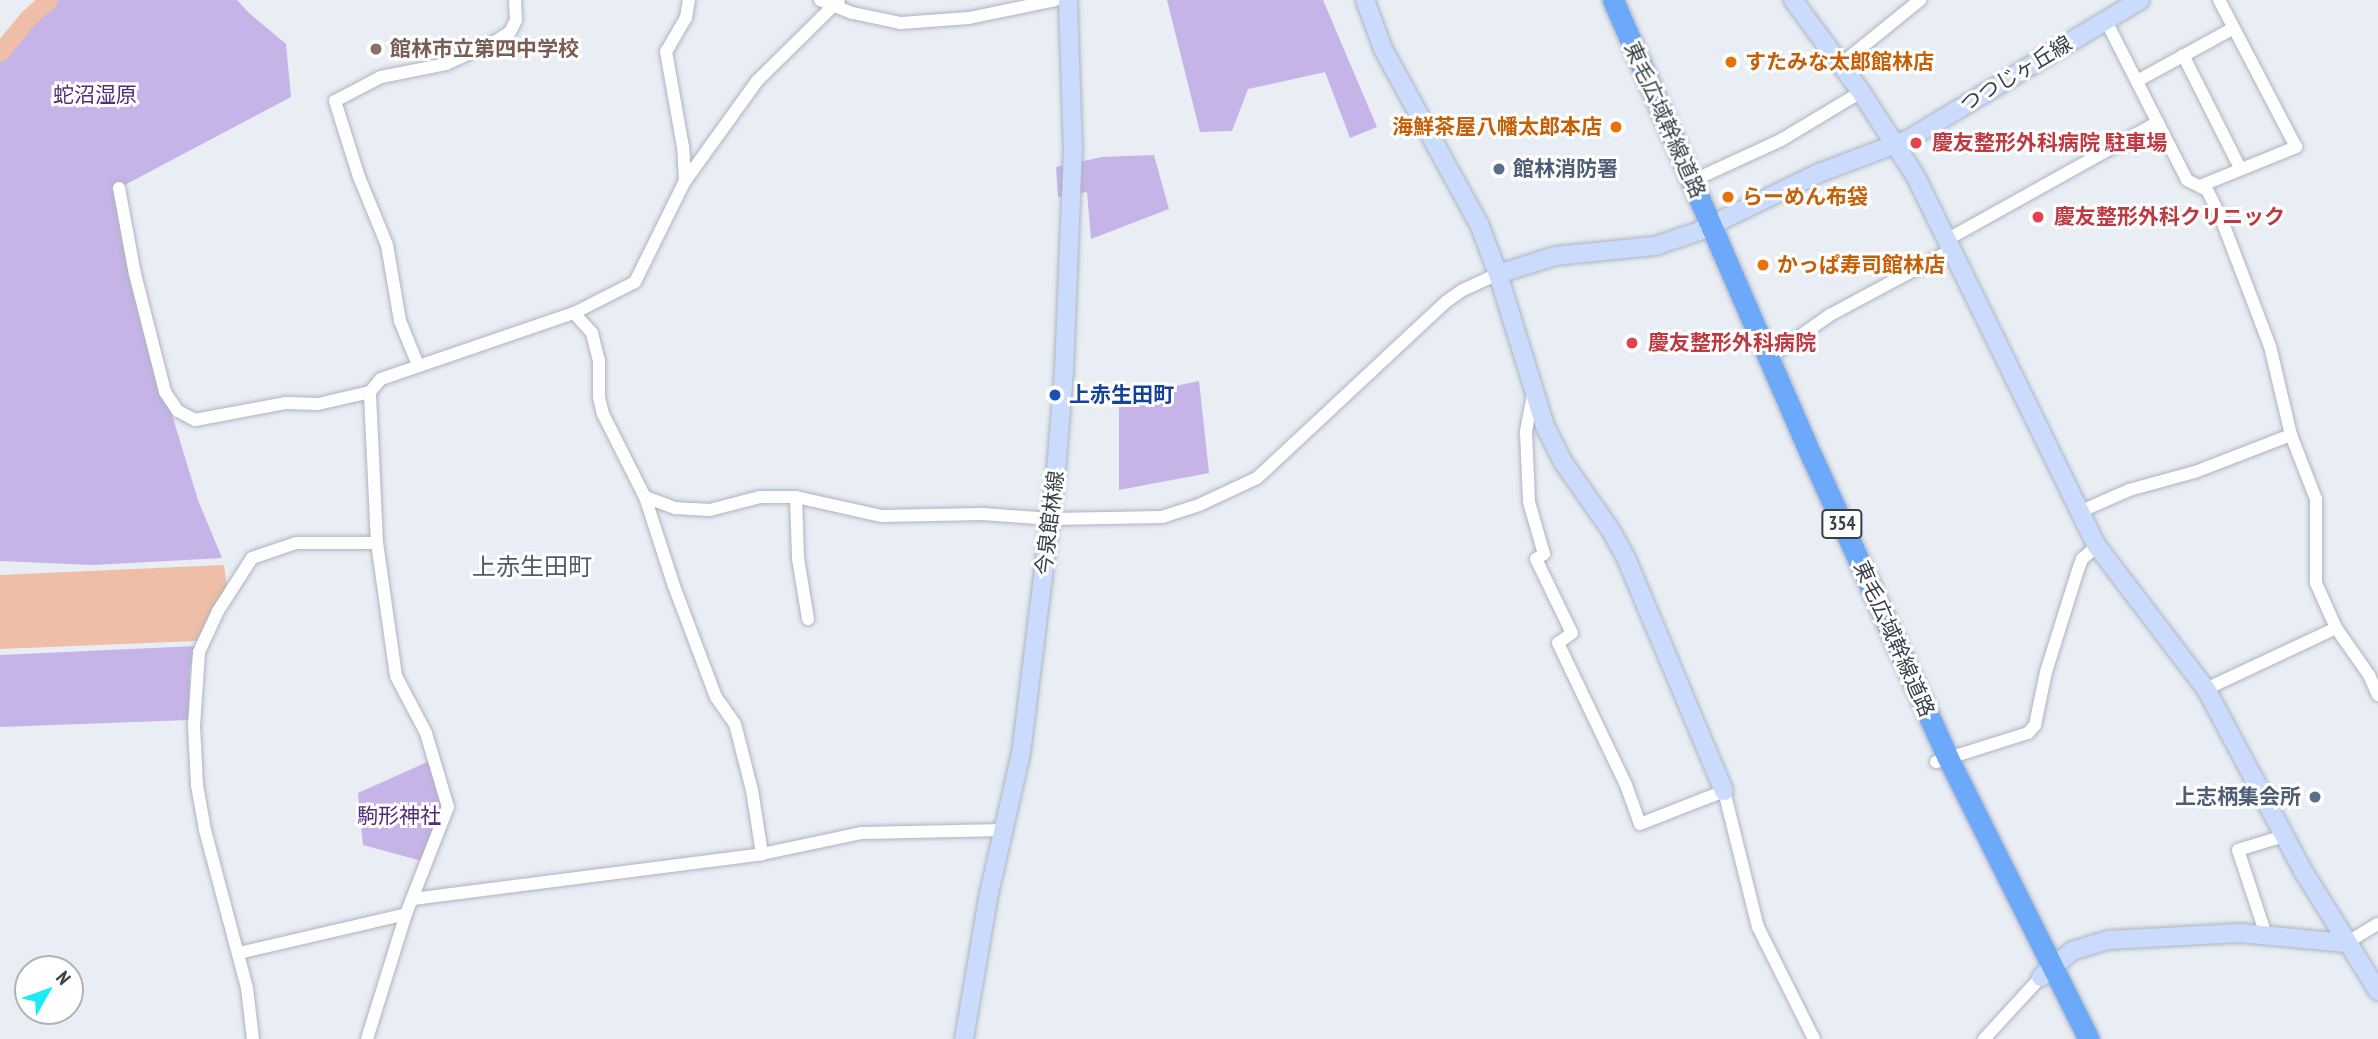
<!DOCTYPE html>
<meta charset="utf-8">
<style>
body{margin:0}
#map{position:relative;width:2378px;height:1039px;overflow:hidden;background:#e9edf4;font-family:"PT Sans Narrow","Noto Sans JP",sans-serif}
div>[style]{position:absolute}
.green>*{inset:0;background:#c6b3e7}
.water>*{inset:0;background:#efbea7}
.river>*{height:18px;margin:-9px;padding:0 9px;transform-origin:9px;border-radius:9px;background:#efbea7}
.roads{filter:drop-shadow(0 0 2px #acb5c0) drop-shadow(0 0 2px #acb5c0)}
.street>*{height:12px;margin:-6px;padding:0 6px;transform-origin:6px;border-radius:6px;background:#fff}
.secondary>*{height:18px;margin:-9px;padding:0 9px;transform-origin:9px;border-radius:9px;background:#cadbfe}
.highway>*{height:21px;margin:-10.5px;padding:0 10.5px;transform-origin:10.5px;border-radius:10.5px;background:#6da9fb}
.dots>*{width:19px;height:19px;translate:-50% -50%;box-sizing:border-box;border:4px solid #fff;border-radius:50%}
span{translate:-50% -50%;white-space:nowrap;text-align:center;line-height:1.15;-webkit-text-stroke:6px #fff;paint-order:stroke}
.shield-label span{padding:2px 5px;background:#fff;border:2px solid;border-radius:5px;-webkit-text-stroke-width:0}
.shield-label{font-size:19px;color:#373f48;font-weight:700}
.education-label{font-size:21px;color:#785e54;font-weight:700}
.left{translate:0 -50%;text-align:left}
.food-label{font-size:21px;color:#c56008;font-weight:700}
.right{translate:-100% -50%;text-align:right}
.street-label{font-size:21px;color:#373f48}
.park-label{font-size:21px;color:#552b79}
.health-label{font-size:21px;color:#be3a42;font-weight:700}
.service-label{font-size:21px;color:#4e5e75;font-weight:700}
.transit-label{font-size:21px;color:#164399;font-weight:700}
.quarter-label{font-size:24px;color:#4f5c6a}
.north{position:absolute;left:14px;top:955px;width:70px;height:70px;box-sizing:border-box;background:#fff;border:2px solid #afb2b6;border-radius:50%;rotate:50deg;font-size:19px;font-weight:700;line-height:28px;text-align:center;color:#373f48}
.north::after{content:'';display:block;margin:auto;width:24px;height:32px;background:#1ee9f6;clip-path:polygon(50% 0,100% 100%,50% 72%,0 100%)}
</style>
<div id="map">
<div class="green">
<i style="clip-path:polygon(53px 0,237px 0,250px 14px,286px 44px,291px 97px,119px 188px,165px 392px,198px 500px,222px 558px,93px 565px,0 561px,0 61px,28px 19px)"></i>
<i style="clip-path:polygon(1167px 0,1323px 0,1377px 127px,1350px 138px,1325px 72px,1248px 89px,1232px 131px,1200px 132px)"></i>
<i style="clip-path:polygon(1154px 155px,1169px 209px,1091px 239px,1087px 192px,1058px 197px,1056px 167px,1102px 157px)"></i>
<i style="clip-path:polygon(1199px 381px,1209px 473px,1119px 490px,1119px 398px)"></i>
<i style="clip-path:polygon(196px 646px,190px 668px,189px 720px,0 727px,0 655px)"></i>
<i style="clip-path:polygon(434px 759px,442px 807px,422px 861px,363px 845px,358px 793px)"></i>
</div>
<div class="water">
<i style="clip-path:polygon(224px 565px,227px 587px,196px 641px,0 649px,0 575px)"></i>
</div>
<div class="river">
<i style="left:0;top:53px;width:44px;rotate:-50.5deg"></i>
<i style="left:28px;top:19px;width:28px;rotate:-42deg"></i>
</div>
<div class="roads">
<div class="street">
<i style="left:820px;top:0;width:35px;rotate:22deg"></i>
<i style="left:853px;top:13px;width:49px;rotate:11.8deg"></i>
<i style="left:901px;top:23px;width:68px;rotate:-4.2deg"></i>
<i style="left:969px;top:18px;width:88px;rotate:-11.8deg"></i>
<i style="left:2106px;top:21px;width:178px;rotate:63deg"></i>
<i style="left:2187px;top:180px;width:22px;rotate:27deg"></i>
<i style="left:2207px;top:190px;width:31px;rotate:63deg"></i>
<i style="left:2221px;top:218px;width:137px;rotate:69.1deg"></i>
<i style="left:2270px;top:346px;width:91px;rotate:76.7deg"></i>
<i style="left:2291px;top:435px;width:69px;rotate:68.7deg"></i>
<i style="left:2316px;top:499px;width:84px;rotate:90deg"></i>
<i style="left:2316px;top:583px;width:49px;rotate:66deg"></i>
<i style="left:2336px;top:628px;width:57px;rotate:54.9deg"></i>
<i style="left:2369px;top:675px;width:22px;rotate:66deg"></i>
<i style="left:2183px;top:55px;width:127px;rotate:63.2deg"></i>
<i style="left:1841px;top:64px;width:102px;rotate:-39deg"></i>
<i style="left:2137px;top:81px;width:108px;rotate:-28.7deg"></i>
<i style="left:685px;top:181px;width:34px;rotate:-93deg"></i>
<i style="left:683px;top:147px;width:97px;rotate:-100.1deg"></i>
<i style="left:666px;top:52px;width:39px;rotate:-60deg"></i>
<i style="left:686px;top:18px;width:18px;rotate:-81deg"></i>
<i style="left:1692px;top:181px;width:98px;rotate:-24.7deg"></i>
<i style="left:1781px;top:140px;width:93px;rotate:-31deg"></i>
<i style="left:2200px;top:186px;width:104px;rotate:-22.1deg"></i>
<i style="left:2296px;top:147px;width:166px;rotate:-117.6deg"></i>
<i style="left:119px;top:188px;width:87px;rotate:79.5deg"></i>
<i style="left:135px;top:274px;width:122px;rotate:75.7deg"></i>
<i style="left:165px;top:392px;width:23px;rotate:56deg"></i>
<i style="left:178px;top:411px;width:19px;rotate:28deg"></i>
<i style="left:195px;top:420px;width:93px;rotate:-10.6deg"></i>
<i style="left:286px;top:403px;width:32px;rotate:2deg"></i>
<i style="left:318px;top:404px;width:53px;rotate:-13deg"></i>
<i style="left:1948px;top:239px;width:240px;rotate:-29.1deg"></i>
<i style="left:574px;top:313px;width:27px;rotate:48deg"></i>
<i style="left:592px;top:333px;width:29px;rotate:76deg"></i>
<i style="left:599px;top:361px;width:36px;rotate:90deg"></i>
<i style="left:599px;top:397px;width:17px;rotate:77deg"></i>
<i style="left:603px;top:414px;width:93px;rotate:63.2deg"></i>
<i style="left:645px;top:497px;width:94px;rotate:72deg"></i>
<i style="left:674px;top:586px;width:119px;rotate:69.3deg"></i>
<i style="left:716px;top:697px;width:33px;rotate:55deg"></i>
<i style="left:735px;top:724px;width:68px;rotate:75.6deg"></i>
<i style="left:752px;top:790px;width:65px;rotate:81.1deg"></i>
<i style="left:1769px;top:358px;width:75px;rotate:-35.2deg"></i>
<i style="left:1830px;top:315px;width:140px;rotate:-28.2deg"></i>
<i style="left:418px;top:365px;width:48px;rotate:-112.2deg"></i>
<i style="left:400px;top:321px;width:77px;rotate:-99.7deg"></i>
<i style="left:387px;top:245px;width:74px;rotate:-112.4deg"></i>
<i style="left:359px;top:177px;width:80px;rotate:-107.5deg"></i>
<i style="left:335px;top:101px;width:52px;rotate:-27.6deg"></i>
<i style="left:381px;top:77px;width:66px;rotate:-11.3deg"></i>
<i style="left:446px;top:64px;width:55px;rotate:-24.7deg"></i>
<i style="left:496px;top:41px;width:17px;rotate:-33deg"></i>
<i style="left:510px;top:32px;width:13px;rotate:-63deg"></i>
<i style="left:516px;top:20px;width:20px;rotate:-93deg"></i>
<i style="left:1533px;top:395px;width:38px;rotate:101deg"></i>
<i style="left:1526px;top:432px;width:70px;rotate:87.5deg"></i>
<i style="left:1529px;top:502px;width:54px;rotate:73.9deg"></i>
<i style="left:1544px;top:554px;width:9px;rotate:148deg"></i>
<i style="left:1536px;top:559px;width:82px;rotate:64.1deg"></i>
<i style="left:1572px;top:633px;width:17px;rotate:144deg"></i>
<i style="left:1558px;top:643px;width:157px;rotate:64.4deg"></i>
<i style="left:1626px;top:785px;width:41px;rotate:70.3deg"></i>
<i style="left:1640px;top:824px;width:90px;rotate:-21.4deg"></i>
<i style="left:1724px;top:791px;width:140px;rotate:76deg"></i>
<i style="left:1758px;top:927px;width:125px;rotate:63.4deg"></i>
<i style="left:645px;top:497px;width:33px;rotate:20deg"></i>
<i style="left:676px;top:508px;width:16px;rotate:4deg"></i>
<i style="left:692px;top:509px;width:18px;rotate:3deg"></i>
<i style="left:710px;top:510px;width:52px;rotate:-14.6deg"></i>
<i style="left:760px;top:497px;width:36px"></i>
<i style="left:796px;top:497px;width:88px;rotate:12.5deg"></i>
<i style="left:882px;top:516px;width:101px;rotate:-1.1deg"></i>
<i style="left:983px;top:514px;width:68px;rotate:4.2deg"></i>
<i style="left:1051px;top:519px;width:111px;rotate:-1deg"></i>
<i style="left:1162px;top:517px;width:39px;rotate:-18deg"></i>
<i style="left:1199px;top:505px;width:64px;rotate:-25deg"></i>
<i style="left:1257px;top:478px;width:260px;rotate:-43deg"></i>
<i style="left:1447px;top:301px;width:19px;rotate:-35deg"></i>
<i style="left:1463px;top:290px;width:38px;rotate:-25deg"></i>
<i style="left:796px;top:497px;width:61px;rotate:88.1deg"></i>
<i style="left:798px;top:558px;width:62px;rotate:80.7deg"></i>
<i style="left:2079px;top:512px;width:55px;rotate:-23.7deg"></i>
<i style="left:2129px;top:490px;width:68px;rotate:-15.3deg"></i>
<i style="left:2195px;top:472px;width:103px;rotate:-21.1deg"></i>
<i style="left:2206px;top:689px;width:144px;rotate:-25.1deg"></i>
<i style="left:1936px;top:762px;width:96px;rotate:-17.5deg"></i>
<i style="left:2028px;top:733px;width:11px;rotate:-49deg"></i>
<i style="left:2035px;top:725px;width:54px;rotate:-78.3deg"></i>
<i style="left:2046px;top:672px;width:110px;rotate:-72.6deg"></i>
<i style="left:2079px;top:567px;width:9px;rotate:-69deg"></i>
<i style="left:2082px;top:559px;width:20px;rotate:-41deg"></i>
<i style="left:413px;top:899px;width:352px;rotate:-7.3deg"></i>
<i style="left:762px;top:854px;width:102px;rotate:-11.9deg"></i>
<i style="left:862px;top:833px;width:142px;rotate:-1.2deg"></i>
<i style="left:2266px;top:935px;width:89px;rotate:-108.2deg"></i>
<i style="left:2238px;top:850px;width:48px;rotate:-16.9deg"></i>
<i style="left:2346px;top:943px;width:37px;rotate:-31deg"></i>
<i style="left:239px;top:953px;width:171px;rotate:-13.1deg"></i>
<i style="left:253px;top:1039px;width:51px;rotate:-96.7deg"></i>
<i style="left:247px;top:988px;width:163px;rotate:-104.9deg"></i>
<i style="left:205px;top:830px;width:46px;rotate:-100.1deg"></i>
<i style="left:197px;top:785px;width:59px;rotate:-92.9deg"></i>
<i style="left:194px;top:726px;width:74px;rotate:-86.1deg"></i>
<i style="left:199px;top:652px;width:45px;rotate:-65.1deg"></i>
<i style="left:218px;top:611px;width:63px;rotate:-57.3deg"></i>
<i style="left:252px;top:558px;width:46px;rotate:-18.8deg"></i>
<i style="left:296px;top:543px;width:81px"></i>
<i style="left:367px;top:1039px;width:131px;rotate:-72.7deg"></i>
<i style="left:406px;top:914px;width:115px;rotate:-68.6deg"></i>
<i style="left:448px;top:807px;width:77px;rotate:-106.6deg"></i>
<i style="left:426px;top:733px;width:64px;rotate:-117.8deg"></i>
<i style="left:396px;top:676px;width:134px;rotate:-98.1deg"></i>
<i style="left:377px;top:543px;width:151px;rotate:-92.7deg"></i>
<i style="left:370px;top:392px;width:17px;rotate:-50deg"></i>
<i style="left:381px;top:379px;width:204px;rotate:-18.9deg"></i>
<i style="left:574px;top:313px;width:68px;rotate:-26.9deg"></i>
<i style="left:635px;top:282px;width:113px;rotate:-63.7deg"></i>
<i style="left:685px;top:181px;width:123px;rotate:-54.2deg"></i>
<i style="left:757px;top:81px;width:115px;rotate:-44.6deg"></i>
<i style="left:1984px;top:1039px;width:84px;rotate:-47.4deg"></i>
</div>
<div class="secondary">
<i style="left:1365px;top:0;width:52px;rotate:69.8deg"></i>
<i style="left:1383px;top:49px;width:200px;rotate:61.3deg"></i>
<i style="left:1479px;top:224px;width:53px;rotate:69.2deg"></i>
<i style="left:1498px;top:274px;width:159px;rotate:72.8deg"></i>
<i style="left:1545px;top:426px;width:40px;rotate:63.4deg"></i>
<i style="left:1563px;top:462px;width:82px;rotate:55deg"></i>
<i style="left:1610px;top:529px;width:33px;rotate:61deg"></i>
<i style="left:1626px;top:558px;width:253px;rotate:67.2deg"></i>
<i style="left:1793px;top:0;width:114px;rotate:53.5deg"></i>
<i style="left:1861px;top:92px;width:101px;rotate:57.1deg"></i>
<i style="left:1916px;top:177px;width:411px;rotate:63.9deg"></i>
<i style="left:2097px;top:546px;width:180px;rotate:52.7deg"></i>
<i style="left:2206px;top:689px;width:206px;rotate:61.9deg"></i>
<i style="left:2303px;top:871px;width:142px;rotate:58deg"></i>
<i style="left:1498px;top:274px;width:60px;rotate:-17.5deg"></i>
<i style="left:1555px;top:256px;width:100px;rotate:-5.7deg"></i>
<i style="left:1655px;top:246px;width:46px;rotate:-18.8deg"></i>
<i style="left:1699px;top:231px;width:133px;rotate:-25.8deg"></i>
<i style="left:1819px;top:173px;width:94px;rotate:-20.6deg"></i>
<i style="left:1907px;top:140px;width:272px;rotate:-31deg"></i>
<i style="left:2041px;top:977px;width:40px;rotate:-40deg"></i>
<i style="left:2072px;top:951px;width:39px;rotate:-17deg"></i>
<i style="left:2109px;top:940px;width:131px;rotate:-3.1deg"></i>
<i style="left:2240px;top:933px;width:106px;rotate:5.4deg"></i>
<i style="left:964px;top:1039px;width:143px;rotate:-80.3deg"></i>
<i style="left:988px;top:898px;width:149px;rotate:-77.2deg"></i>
<i style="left:1021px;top:753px;width:284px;rotate:-82.9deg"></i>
<i style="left:1056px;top:471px;width:100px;rotate:-85.4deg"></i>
<i style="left:1064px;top:371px;width:220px;rotate:-87.7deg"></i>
<i style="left:1073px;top:151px;width:151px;rotate:-91.9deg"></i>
</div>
<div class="highway">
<i style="left:1613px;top:0;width:498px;rotate:66.5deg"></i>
<i style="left:1812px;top:457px;width:330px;rotate:65.7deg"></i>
<i style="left:1948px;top:758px;width:314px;rotate:63.4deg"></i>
</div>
</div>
<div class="dots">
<i style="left:376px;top:49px;background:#8d6e63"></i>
<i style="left:1731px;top:62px;background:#e8710a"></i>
<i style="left:1616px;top:127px;background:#e8710a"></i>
<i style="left:1916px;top:143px;background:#e0444e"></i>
<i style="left:1499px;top:169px;background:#5c6f8a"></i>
<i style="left:1728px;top:197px;background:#e8710a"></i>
<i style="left:2038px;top:217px;background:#e0444e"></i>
<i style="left:1763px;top:265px;background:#e8710a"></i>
<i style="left:1632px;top:343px;background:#e0444e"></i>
<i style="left:1055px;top:395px;background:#1a4fb4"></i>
<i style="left:2315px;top:797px;background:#5c6f8a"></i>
</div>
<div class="shield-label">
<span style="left:1842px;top:524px">354</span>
</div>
<div class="education-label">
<span class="left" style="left:390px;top:49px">館林市立第四中学校</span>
</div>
<div class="food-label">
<span class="left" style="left:1745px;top:62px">すたみな太郎館林店</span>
<span class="right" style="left:1602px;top:127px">海鮮茶屋八幡太郎本店</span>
<span class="left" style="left:1742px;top:197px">らーめん布袋</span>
<span class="left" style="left:1777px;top:265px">かっぱ寿司館林店</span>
</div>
<div class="street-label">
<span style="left:2016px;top:74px;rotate:-31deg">つつじヶ丘線</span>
<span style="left:1665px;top:120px;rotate:66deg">東毛広域幹線道路</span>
<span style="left:1050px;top:523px;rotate:-83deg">今泉館林線</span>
<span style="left:1894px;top:639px;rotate:66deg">東毛広域幹線道路</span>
</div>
<div class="park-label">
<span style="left:95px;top:95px">蛇沼湿原</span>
<span style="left:399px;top:816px">駒形神社</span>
</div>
<div class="health-label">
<span class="left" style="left:1932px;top:143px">慶友整形外科病院 駐車場</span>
<span class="left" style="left:2054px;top:217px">慶友整形外科クリニック</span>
<span class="left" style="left:1648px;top:343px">慶友整形外科病院</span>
</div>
<div class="service-label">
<span class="left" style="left:1513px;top:169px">館林消防署</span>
<span class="right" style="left:2301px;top:797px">上志柄集会所</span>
</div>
<div class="transit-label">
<span class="left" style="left:1069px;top:395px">上赤生田町</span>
</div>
<div class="quarter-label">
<span style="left:532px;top:567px">上赤生田町</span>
</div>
<div class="north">N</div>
</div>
